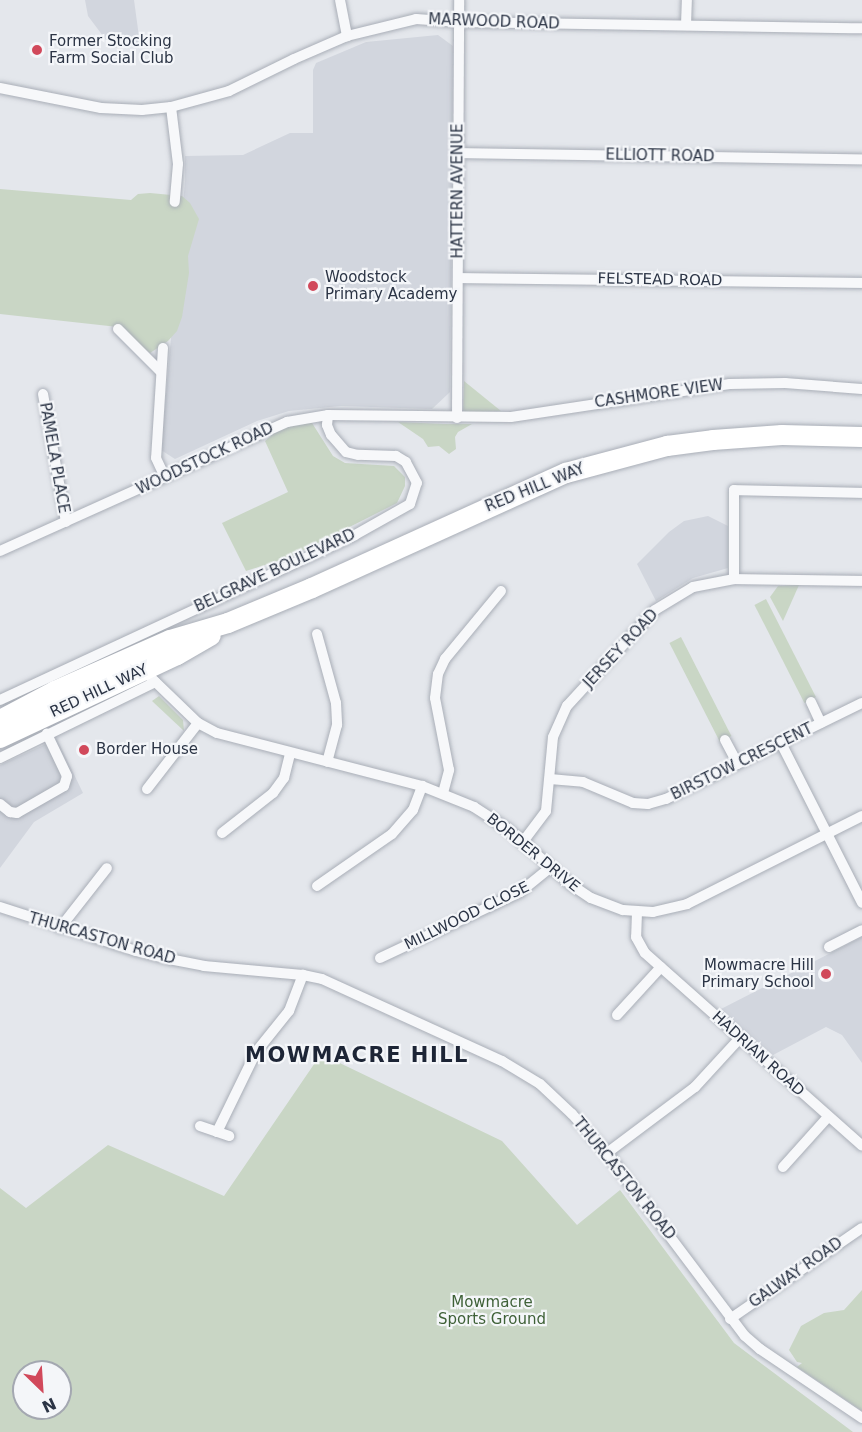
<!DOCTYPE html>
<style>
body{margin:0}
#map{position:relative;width:862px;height:1432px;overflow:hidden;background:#e4e7ec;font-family:"DejaVu Sans",sans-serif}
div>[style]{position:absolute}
.built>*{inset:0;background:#d2d6de}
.green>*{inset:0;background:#c9d6c5;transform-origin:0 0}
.roads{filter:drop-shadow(0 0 2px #a9aeb7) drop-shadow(0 0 2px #a9aeb7)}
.street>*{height:10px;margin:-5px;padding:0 5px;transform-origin:5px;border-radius:5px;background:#f7f8fa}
.highway>*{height:20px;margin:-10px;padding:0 10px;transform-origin:10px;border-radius:10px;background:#fff}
.dots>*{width:16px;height:16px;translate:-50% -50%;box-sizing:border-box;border:3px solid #f4f6f9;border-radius:50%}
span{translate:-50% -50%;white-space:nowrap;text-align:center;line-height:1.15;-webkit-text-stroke:4.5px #f4f6f9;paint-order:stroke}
.street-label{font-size:15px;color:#2b3445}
.poi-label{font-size:15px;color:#2b3445}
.left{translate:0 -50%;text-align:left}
.right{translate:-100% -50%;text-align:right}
.park-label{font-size:15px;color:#3f6138}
.district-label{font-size:21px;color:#1d2536;font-weight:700;letter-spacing:1.5px}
.north{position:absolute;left:12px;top:1360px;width:60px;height:60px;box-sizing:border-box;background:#f4f6f9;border:2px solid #a4a8b1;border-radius:50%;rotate:155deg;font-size:16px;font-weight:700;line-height:24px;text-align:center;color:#2b3445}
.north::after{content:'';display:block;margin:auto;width:21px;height:27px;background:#d1495b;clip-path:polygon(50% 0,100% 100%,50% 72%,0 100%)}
</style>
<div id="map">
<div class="built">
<i style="clip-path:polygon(85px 0,134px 0,140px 44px,112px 48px,88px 16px)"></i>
<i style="clip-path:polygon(438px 35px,453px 46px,450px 392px,432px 409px,340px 406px,289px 411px,257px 421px,175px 459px,161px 450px,185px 181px,185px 156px,243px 155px,290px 133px,313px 133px,313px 70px,316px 63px,366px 42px)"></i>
<i style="clip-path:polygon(708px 516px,728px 526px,728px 568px,693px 578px,656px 601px,637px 564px,669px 532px,684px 521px)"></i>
<i style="clip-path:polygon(57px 739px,83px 793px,34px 822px,0 868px,0 765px)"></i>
<i style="clip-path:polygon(862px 937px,862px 1063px,842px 1035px,826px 1027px,773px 1055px,719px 1010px)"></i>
</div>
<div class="green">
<i style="clip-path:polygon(0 189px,131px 200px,138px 194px,150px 193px,182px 196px,190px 203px,199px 219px,188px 256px,189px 273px,182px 317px,177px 331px,168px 341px,150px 353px,118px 327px,0 314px)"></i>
<i style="clip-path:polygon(464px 381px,501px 411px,463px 413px)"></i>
<i style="clip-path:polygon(287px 422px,312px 423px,333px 456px,345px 463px,394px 466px,405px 477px,405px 486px,397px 503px,290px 557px,246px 571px,222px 523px,288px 492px,265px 441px)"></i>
<i style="clip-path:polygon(398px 422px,444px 424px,472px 424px,458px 432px,455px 437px,456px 449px,449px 454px,439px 446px,428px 447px,423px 439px)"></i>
<i style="clip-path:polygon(799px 585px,783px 621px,770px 597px,778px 586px)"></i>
<i style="left:766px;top:599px;width:110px;height:13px;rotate:63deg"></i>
<i style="left:681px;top:637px;width:111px;height:13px;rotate:63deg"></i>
<i style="clip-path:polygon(159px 696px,183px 720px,184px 731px,152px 701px)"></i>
<i style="clip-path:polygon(evenodd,321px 1054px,502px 1141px,577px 1225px,620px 1190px,734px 1343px,853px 1432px,0 1432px,0 1188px,26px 1208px,108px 1145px,224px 1196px,321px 1054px,24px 1372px,60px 1372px,60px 1408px,24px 1408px,24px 1372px)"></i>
<i style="clip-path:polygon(862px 1290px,862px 1411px,797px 1367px,802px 1363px,797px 1362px,789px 1350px,801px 1326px,824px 1313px,844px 1310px)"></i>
</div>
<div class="roads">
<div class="street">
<i style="left:340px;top:0;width:37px;rotate:79deg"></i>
<i style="left:686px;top:25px;width:25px;rotate:-88deg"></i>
<i style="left:0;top:88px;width:103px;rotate:11.2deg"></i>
<i style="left:101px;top:108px;width:41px;rotate:2.8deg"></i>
<i style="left:142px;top:110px;width:29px;rotate:-6deg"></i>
<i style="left:171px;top:107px;width:60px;rotate:-15.4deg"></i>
<i style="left:229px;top:91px;width:72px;rotate:-26.2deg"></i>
<i style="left:294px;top:59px;width:58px;rotate:-23.5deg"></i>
<i style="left:347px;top:36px;width:71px;rotate:-13.8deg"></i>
<i style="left:416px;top:19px;width:43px;rotate:4deg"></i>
<i style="left:459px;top:22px;width:403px;rotate:0.9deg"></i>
<i style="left:171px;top:107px;width:57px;rotate:83deg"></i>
<i style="left:178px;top:164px;width:38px;rotate:95deg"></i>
<i style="left:459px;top:153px;width:403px;rotate:0.9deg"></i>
<i style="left:458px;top:278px;width:404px;rotate:0.7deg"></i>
<i style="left:118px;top:329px;width:59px;rotate:45deg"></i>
<i style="left:163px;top:348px;width:110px;rotate:93.6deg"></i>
<i style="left:156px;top:458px;width:21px;rotate:65deg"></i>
<i style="left:43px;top:394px;width:130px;rotate:79.8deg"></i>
<i style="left:457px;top:418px;width:418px;rotate:-89.7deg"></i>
<i style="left:0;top:551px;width:315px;rotate:-24.2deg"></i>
<i style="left:287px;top:422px;width:42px;rotate:-9.7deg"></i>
<i style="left:328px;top:415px;width:183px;rotate:0.6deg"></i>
<i style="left:511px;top:417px;width:221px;rotate:-8.6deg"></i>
<i style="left:730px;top:384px;width:55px;rotate:-1deg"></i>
<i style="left:785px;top:383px;width:77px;rotate:4.5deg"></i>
<i style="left:734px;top:579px;width:128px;rotate:0.9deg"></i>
<i style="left:317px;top:634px;width:72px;rotate:74.6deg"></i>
<i style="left:336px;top:703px;width:22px;rotate:87deg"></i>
<i style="left:337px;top:725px;width:38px;rotate:105deg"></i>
<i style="left:141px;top:668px;width:79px;rotate:44deg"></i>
<i style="left:198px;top:723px;width:21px;rotate:28deg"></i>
<i style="left:217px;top:733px;width:212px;rotate:14.5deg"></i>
<i style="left:422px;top:786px;width:56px;rotate:22deg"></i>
<i style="left:474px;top:807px;width:40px;rotate:32.9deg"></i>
<i style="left:508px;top:829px;width:83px;rotate:41.6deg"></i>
<i style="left:570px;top:884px;width:25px;rotate:34deg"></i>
<i style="left:591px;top:898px;width:34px;rotate:21deg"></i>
<i style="left:623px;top:910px;width:30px;rotate:4deg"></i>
<i style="left:653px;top:912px;width:35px;rotate:-13deg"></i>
<i style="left:687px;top:904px;width:196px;rotate:-26.7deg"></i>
<i style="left:0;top:700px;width:391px;rotate:-24.9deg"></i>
<i style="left:355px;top:535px;width:63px;rotate:-29.4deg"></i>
<i style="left:410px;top:504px;width:22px;rotate:-72deg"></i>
<i style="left:417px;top:483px;width:24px;rotate:-118deg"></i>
<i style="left:406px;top:462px;width:12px;rotate:-149deg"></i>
<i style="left:396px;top:456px;width:38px;rotate:-178deg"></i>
<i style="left:358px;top:455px;width:12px;rotate:-166deg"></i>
<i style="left:346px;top:452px;width:23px;rotate:-131deg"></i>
<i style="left:331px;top:435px;width:11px;rotate:-112deg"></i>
<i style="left:327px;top:425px;width:10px;rotate:-84deg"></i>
<i style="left:811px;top:702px;width:23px;rotate:65deg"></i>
<i style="left:725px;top:740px;width:27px;rotate:62deg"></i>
<i style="left:781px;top:743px;width:179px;rotate:63.1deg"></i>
<i style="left:0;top:758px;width:173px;rotate:-26.1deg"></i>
<i style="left:550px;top:779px;width:33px;rotate:5deg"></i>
<i style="left:583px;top:782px;width:54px;rotate:22.8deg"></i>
<i style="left:633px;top:803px;width:15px;rotate:4deg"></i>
<i style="left:648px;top:804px;width:19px;rotate:-16deg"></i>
<i style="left:666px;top:799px;width:218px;rotate:-26.1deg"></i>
<i style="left:147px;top:789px;width:83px;rotate:-52.3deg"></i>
<i style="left:443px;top:793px;width:24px;rotate:-75deg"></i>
<i style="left:449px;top:770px;width:73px;rotate:-101deg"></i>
<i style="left:435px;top:698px;width:24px;rotate:-83deg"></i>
<i style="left:438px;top:674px;width:17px;rotate:-65deg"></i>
<i style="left:445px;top:659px;width:88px;rotate:-50.5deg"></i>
<i style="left:0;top:804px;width:13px;rotate:39deg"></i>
<i style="left:10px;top:812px;width:7px;rotate:8deg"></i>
<i style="left:17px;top:813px;width:54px;rotate:-29.9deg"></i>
<i style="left:64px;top:786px;width:10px;rotate:-73deg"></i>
<i style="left:67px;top:776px;width:47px;rotate:-115.5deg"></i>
<i style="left:222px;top:833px;width:65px;rotate:-38.1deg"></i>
<i style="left:273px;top:793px;width:19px;rotate:-54deg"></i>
<i style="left:284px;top:778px;width:25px;rotate:-76deg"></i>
<i style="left:522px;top:843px;width:40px;rotate:-53deg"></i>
<i style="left:546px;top:811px;width:74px;rotate:-84.6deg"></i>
<i style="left:553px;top:737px;width:34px;rotate:-66deg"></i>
<i style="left:567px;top:706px;width:130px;rotate:-47.5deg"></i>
<i style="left:655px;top:610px;width:44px;rotate:-31.2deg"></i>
<i style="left:693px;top:587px;width:42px;rotate:-11deg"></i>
<i style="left:734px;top:579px;width:89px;rotate:-90deg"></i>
<i style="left:734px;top:490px;width:128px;rotate:1.3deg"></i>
<i style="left:317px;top:886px;width:91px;rotate:-34.7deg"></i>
<i style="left:392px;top:834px;width:32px;rotate:-49deg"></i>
<i style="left:413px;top:810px;width:26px;rotate:-69deg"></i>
<i style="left:0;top:907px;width:143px;rotate:17.9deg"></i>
<i style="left:136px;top:951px;width:34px;rotate:14deg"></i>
<i style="left:169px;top:959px;width:36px;rotate:11deg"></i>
<i style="left:204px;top:966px;width:99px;rotate:5.2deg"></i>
<i style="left:303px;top:975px;width:19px;rotate:12deg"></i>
<i style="left:322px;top:979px;width:198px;rotate:24.5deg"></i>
<i style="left:502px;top:1061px;width:44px;rotate:31.2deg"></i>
<i style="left:540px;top:1084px;width:44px;rotate:43.2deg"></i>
<i style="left:572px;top:1114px;width:52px;rotate:48.1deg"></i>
<i style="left:607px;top:1153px;width:229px;rotate:53deg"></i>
<i style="left:745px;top:1336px;width:20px;rotate:41deg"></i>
<i style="left:760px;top:1349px;width:123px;rotate:34.1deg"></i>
<i style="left:637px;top:912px;width:25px;rotate:92deg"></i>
<i style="left:636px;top:937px;width:18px;rotate:61deg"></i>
<i style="left:645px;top:953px;width:290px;rotate:41.6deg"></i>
<i style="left:60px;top:928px;width:76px;rotate:-51.9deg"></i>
<i style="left:829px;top:947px;width:37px;rotate:-27deg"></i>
<i style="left:380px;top:958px;width:155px;rotate:-25.2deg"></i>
<i style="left:520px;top:892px;width:38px;rotate:-39deg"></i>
<i style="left:617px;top:1015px;width:65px;rotate:-47.5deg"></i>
<i style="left:200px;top:1126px;width:31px;rotate:19deg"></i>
<i style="left:217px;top:1132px;width:89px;rotate:-64deg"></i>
<i style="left:256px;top:1052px;width:53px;rotate:-51.2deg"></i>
<i style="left:289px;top:1011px;width:39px;rotate:-69deg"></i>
<i style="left:607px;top:1153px;width:110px;rotate:-36.9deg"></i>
<i style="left:695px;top:1087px;width:68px;rotate:-47.4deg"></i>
<i style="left:783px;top:1167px;width:67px;rotate:-48deg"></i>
<i style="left:730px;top:1319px;width:160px;rotate:-34.6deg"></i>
</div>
<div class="highway">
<i style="left:0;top:720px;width:62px;rotate:-27.8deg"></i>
<i style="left:55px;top:691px;width:126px;rotate:-23.9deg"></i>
<i style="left:170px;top:640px;width:60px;rotate:-16.3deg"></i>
<i style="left:228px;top:623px;width:91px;rotate:-22.6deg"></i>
<i style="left:312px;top:588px;width:279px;rotate:-24.4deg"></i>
<i style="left:566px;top:473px;width:105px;rotate:-15deg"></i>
<i style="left:667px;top:446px;width:46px;rotate:-7.4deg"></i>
<i style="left:713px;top:440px;width:69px;rotate:-4.1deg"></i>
<i style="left:782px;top:435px;width:80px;rotate:1.4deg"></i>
<i style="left:0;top:738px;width:195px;rotate:-25.1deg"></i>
<i style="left:177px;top:655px;width:39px;rotate:-30deg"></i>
</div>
</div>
<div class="dots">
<i style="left:37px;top:50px;background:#d1495b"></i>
<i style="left:313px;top:286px;background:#d1495b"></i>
<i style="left:84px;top:750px;background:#d1495b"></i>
<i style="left:826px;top:974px;background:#d1495b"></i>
</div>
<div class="street-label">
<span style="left:494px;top:22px;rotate:2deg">MARWOOD ROAD</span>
<span style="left:660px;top:156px;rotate:1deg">ELLIOTT ROAD</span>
<span style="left:458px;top:191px;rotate:-90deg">HATTERN AVENUE</span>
<span style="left:660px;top:280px;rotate:1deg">FELSTEAD ROAD</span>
<span style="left:659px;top:394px;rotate:-8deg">CASHMORE VIEW</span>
<span style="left:54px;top:458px;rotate:80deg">PAMELA PLACE</span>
<span style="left:205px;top:459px;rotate:-25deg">WOODSTOCK ROAD</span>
<span style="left:535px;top:488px;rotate:-22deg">RED HILL WAY</span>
<span style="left:275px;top:571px;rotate:-25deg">BELGRAVE BOULEVARD</span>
<span style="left:621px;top:649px;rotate:-47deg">JERSEY ROAD</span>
<span style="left:99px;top:691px;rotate:-25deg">RED HILL WAY</span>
<span style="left:742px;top:762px;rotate:-26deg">BIRSTOW CRESCENT</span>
<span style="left:533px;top:853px;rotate:39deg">BORDER DRIVE</span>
<span style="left:467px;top:916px;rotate:-26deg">MILLWOOD CLOSE</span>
<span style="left:102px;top:939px;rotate:16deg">THURCASTON ROAD</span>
<span style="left:758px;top:1054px;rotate:42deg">HADRIAN ROAD</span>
<span style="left:624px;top:1179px;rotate:51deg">THURCASTON ROAD</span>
<span style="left:796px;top:1273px;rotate:-35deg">GALWAY ROAD</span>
</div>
<div class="poi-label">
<span class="left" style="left:49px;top:50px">Former Stocking<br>Farm Social Club</span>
<span class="left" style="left:325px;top:286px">Woodstock<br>Primary Academy</span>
<span class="left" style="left:96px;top:750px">Border House</span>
<span class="right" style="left:814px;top:974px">Mowmacre Hill<br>Primary School</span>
</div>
<div class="park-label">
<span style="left:492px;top:1311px">Mowmacre<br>Sports Ground</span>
</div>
<div class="district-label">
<span style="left:357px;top:1055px">MOWMACRE HILL</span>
</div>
<div class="north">N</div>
</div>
